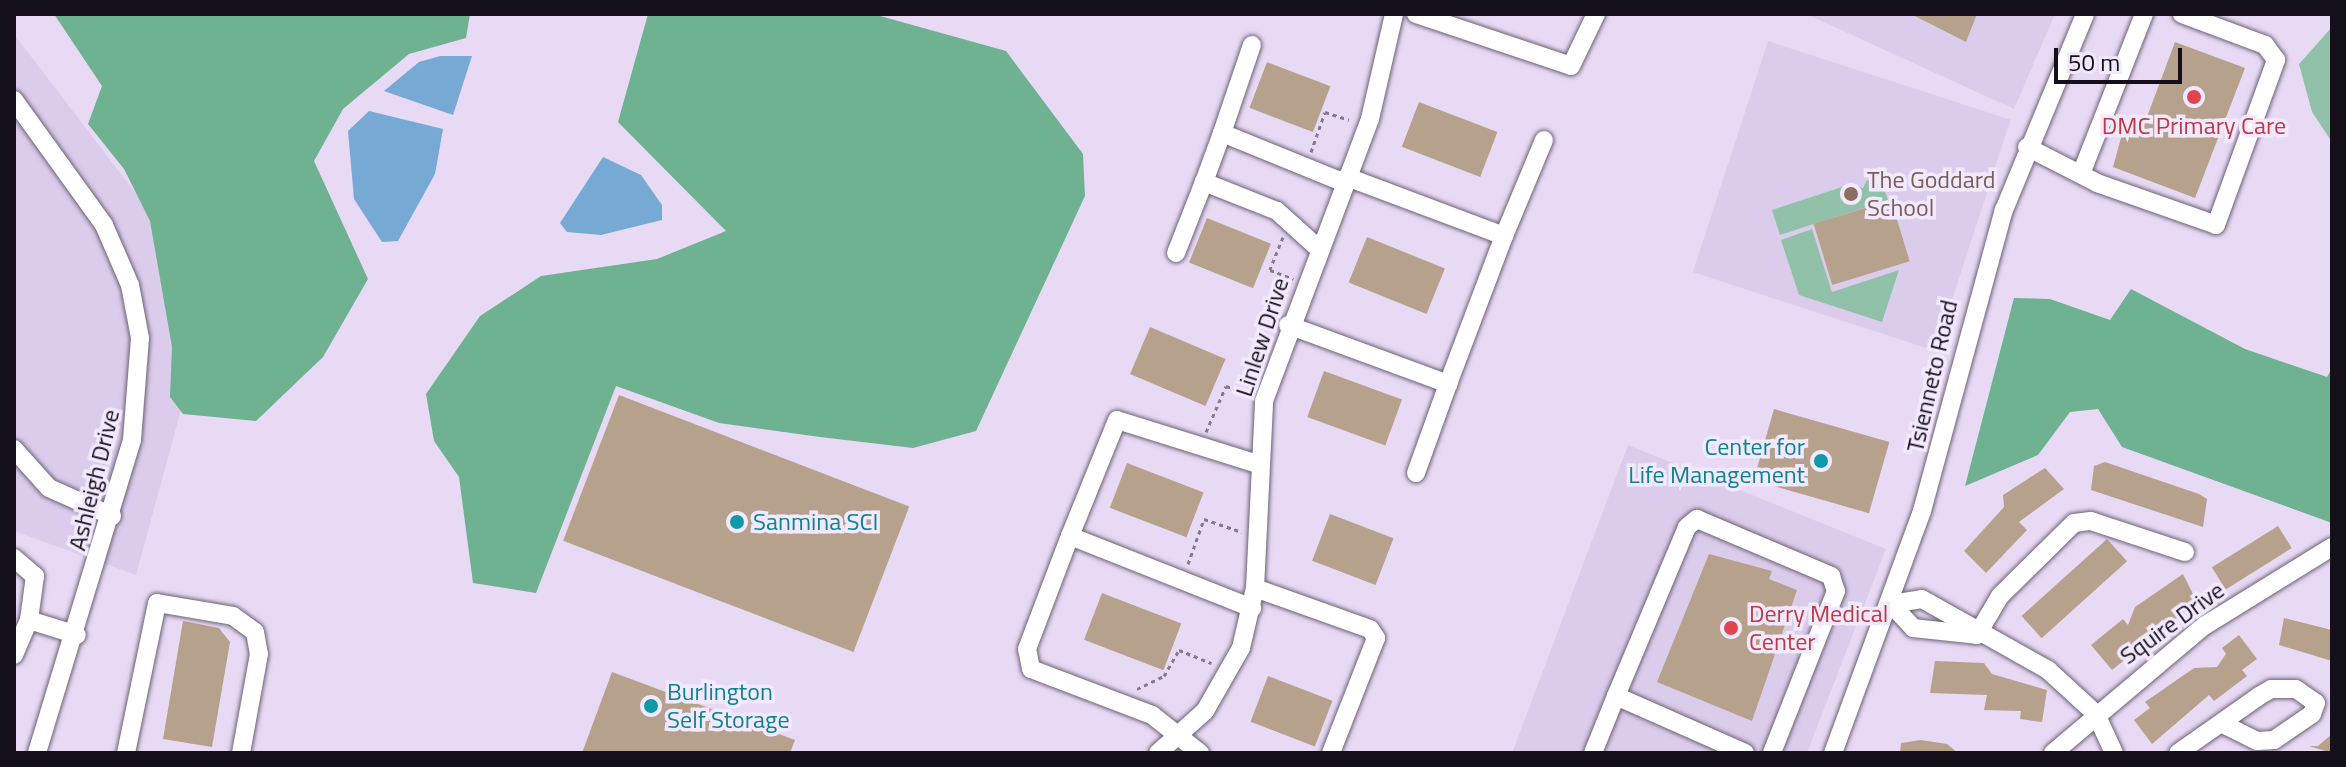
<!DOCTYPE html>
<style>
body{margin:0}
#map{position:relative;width:2346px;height:767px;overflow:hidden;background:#e8daf4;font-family:"Titillium Web",sans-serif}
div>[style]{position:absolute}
.built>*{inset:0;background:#dcccec;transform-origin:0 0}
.green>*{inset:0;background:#91c2a9}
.forest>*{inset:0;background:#6eb292}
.water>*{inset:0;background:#77a9d5}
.building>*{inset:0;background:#b6a18d;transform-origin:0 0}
.path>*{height:3px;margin-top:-1.5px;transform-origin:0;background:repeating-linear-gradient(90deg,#837a8c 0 4px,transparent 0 8px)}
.roads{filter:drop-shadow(0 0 2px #6c6077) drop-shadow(0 0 2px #6c6077)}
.minor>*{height:18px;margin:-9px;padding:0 9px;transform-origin:9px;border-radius:9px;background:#fff}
.dots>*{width:22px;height:22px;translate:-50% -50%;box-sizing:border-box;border:4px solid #f3e9fe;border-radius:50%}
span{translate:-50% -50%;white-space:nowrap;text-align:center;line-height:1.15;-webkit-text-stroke:7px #f3e9fe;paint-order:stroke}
.health-label{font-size:24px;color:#be3a42}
.left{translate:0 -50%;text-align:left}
.education-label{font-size:24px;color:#785e54}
.street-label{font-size:24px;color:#140f18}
.culture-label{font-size:24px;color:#0d838f}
.right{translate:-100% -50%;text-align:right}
.frame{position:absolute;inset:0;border:16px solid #140f18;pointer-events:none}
.scale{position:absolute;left:2054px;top:48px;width:128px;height:36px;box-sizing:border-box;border:4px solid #140f18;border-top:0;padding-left:10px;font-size:24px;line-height:28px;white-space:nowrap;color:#140f18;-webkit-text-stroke:6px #f3e9fe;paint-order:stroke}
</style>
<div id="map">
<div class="built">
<i style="clip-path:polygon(1806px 14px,2055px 14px,2014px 109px)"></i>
<i style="clip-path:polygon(14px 34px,153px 216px,190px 377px,136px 575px,14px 531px)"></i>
<i style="left:1768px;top:41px;width:255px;height:243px;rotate:18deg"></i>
<i style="clip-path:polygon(1628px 445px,1886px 549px,1807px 753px,1512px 753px)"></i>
</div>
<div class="green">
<i style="clip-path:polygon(2332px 27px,2332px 142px,2312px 112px,2299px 64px)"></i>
<i style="clip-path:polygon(1867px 180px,1883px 186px,1888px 200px,1780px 235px,1772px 210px,1851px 184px,1863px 188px)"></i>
<i style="clip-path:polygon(1812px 229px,1832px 292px,1899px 270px,1882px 322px,1799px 295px,1781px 240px)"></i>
</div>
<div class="forest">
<i style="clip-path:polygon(54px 14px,470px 14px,466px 38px,409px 54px,343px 109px,314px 161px,368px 279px,323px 357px,256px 421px,183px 414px,170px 397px,172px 347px,150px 221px,124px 169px,88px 124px,102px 86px)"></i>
<i style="clip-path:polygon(648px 14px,873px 14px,1006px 51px,1083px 154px,1085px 196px,976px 431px,913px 448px,820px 437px,719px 423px,616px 386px,536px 593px,473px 583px,459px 477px,434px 441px,426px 394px,480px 316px,541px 276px,657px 259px,726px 231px,618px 122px)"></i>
<i style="clip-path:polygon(2131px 289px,2245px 349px,2327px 377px,2332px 368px,2332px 523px,2122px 447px,2098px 409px,2070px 412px,2038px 455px,1965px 486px,2014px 298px,2050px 299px,2110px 320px)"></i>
</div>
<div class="water">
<i style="clip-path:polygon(440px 56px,472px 56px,453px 115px,384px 91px,419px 62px)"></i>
<i style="clip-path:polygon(369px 111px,443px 129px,435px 174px,398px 241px,382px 242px,354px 199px,348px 131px)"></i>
<i style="clip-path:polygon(603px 157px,641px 175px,662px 205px,662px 220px,601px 235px,567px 232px,560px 223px)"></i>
</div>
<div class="building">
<i style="clip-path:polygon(1911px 14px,1977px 14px,1966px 42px)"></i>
<i style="clip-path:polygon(2175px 42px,2245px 68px,2195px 198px,2113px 167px,2124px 127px,2141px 133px)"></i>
<i style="left:1267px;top:62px;width:68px;height:49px;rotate:21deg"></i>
<i style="left:1419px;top:102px;width:84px;height:48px;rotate:21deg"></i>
<i style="left:1891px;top:200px;width:64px;height:81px;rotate:73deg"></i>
<i style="left:1207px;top:218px;width:69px;height:48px;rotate:22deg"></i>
<i style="left:1367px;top:237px;width:84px;height:49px;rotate:22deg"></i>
<i style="left:1150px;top:327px;width:82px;height:51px;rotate:23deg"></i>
<i style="left:1324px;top:371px;width:83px;height:49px;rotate:20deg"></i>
<i style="left:619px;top:395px;width:311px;height:156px;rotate:21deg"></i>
<i style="left:1774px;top:409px;width:120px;height:74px;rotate:16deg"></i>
<i style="clip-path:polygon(2105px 462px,2199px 494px,2207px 499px,2203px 527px,2091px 490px,2094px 466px)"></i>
<i style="left:1127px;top:463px;width:82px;height:48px;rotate:21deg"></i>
<i style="clip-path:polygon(2045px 468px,2064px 489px,2019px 522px,2027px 530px,1986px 573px,1964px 551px,2004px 507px,2003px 495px)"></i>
<i style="left:1330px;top:514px;width:68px;height:50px;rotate:21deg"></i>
<i style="left:2278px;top:526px;width:26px;height:78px;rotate:58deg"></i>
<i style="left:2107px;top:539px;width:30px;height:115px;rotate:48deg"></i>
<i style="clip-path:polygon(1709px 554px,1772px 571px,1769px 579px,1797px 590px,1752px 721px,1657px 682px)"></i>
<i style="clip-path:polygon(2183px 574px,2197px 602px,2112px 670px,2091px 645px,2123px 619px,2128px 625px,2135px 607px)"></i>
<i style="left:1102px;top:593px;width:85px;height:50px;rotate:21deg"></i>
<i style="clip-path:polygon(2284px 618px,2332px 630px,2332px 661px,2279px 645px)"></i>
<i style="clip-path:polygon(183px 621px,219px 628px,230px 642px,212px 747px,163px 739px)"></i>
<i style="clip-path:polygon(2239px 635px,2257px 659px,2242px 670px,2247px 676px,2214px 701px,2209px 695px,2152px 744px,2134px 720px,2150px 708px,2145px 702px,2194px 668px,2217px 667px,2226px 654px,2222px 648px)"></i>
<i style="clip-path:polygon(1935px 661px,1984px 663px,1992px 674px,2047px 690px,2042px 722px,2020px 719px,2021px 711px,1984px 710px,1987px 695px,1930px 693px)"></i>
<i style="clip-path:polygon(612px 672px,795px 740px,790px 753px,582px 753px)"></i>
<i style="left:1268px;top:676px;width:69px;height:49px;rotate:21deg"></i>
<i style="clip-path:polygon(2332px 734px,2332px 753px,2309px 746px,2318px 746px)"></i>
<i style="clip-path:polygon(1921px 740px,1947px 744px,1958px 753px,1900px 753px,1901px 743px)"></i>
</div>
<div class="path">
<i style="left:1311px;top:152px;width:42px;rotate:-70.7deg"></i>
<i style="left:1325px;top:112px;width:25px;rotate:18deg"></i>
<i style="left:1283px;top:237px;width:35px;rotate:112deg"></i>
<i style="left:1270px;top:270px;width:25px;rotate:21deg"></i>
<i style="left:1206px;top:432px;width:50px;rotate:-66.5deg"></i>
<i style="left:1226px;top:386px;width:22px;rotate:21deg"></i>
<i style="left:1188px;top:564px;width:48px;rotate:-70.4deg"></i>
<i style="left:1204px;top:519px;width:40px;rotate:18.9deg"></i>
<i style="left:1137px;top:689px;width:30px;rotate:-26deg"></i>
<i style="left:1164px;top:676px;width:30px;rotate:-60deg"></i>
<i style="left:1179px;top:650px;width:35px;rotate:22deg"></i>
</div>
<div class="roads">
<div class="minor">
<i style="left:1416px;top:14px;width:163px;rotate:18.5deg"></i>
<i style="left:1571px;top:66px;width:58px;rotate:-64.3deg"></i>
<i style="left:14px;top:100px;width:154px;rotate:54.2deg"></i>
<i style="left:104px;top:225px;width:65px;rotate:66.6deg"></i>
<i style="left:130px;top:285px;width:54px;rotate:79.3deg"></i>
<i style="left:140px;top:338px;width:102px;rotate:94.5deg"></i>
<i style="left:132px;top:440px;width:327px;rotate:106.9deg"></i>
<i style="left:1222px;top:133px;width:93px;rotate:-71.2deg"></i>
<i style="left:2027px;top:147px;width:79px;rotate:27.2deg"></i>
<i style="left:2097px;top:183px;width:126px;rotate:19.4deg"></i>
<i style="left:2216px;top:225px;width:176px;rotate:-70deg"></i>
<i style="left:2276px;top:60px;width:19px;rotate:-126deg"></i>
<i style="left:2265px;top:45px;width:89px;rotate:-159.5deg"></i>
<i style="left:2081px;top:174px;width:172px;rotate:-68.5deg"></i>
<i style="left:1504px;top:236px;width:104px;rotate:-67.4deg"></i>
<i style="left:1318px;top:248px;width:55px;rotate:-137.9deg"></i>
<i style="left:1277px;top:211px;width:79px;rotate:-158.3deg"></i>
<i style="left:1204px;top:182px;width:52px;rotate:-69.8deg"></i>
<i style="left:1222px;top:133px;width:133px;rotate:22.1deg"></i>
<i style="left:1176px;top:253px;width:76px;rotate:-68.5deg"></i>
<i style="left:1288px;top:325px;width:171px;rotate:20.2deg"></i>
<i style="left:1448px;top:384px;width:158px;rotate:-69.3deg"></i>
<i style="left:1504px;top:236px;width:168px;rotate:-159.4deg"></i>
<i style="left:14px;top:449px;width:52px;rotate:48.1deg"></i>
<i style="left:49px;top:488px;width:69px;rotate:24deg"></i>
<i style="left:1416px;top:473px;width:95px;rotate:-70.2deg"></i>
<i style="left:1070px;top:536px;width:125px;rotate:-67.9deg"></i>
<i style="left:1117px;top:420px;width:147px;rotate:17.4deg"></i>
<i style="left:14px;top:558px;width:28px;rotate:41deg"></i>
<i style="left:35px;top:576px;width:44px;rotate:97.8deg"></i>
<i style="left:1255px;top:588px;width:122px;rotate:19.6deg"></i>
<i style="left:1370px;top:629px;width:11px;rotate:56deg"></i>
<i style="left:1376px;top:638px;width:123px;rotate:111.4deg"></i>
<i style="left:1891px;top:604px;width:31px;rotate:-9deg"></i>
<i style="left:1922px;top:599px;width:145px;rotate:29.4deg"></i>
<i style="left:2048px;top:670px;width:65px;rotate:42.5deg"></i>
<i style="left:2096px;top:714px;width:43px;rotate:65.2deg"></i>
<i style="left:1891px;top:604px;width:33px;rotate:47deg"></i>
<i style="left:1913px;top:628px;width:64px;rotate:6.2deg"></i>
<i style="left:1977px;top:635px;width:45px;rotate:-59.5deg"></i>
<i style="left:2000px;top:596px;width:104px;rotate:-44.6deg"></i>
<i style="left:2074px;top:523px;width:17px;rotate:-7deg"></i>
<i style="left:2091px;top:521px;width:99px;rotate:18.3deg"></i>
<i style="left:14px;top:655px;width:38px;rotate:-67deg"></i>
<i style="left:29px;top:620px;width:50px;rotate:17.4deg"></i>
<i style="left:1616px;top:696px;width:183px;rotate:-67.2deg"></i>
<i style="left:1687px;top:527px;width:13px;rotate:-39deg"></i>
<i style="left:1697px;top:519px;width:146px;rotate:23deg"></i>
<i style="left:1831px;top:576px;width:16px;rotate:72deg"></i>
<i style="left:1836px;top:591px;width:174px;rotate:111.6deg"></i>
<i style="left:126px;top:753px;width:153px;rotate:-78.3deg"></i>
<i style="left:157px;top:603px;width:77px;rotate:9.7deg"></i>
<i style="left:233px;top:616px;width:27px;rotate:36deg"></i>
<i style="left:255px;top:632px;width:22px;rotate:80deg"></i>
<i style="left:259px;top:654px;width:101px;rotate:100.3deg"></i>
<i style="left:1158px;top:753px;width:63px;rotate:-41.8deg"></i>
<i style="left:1205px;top:711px;width:73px;rotate:-60.3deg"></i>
<i style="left:1241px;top:648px;width:62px;rotate:-76.9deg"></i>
<i style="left:1255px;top:588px;width:187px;rotate:-87.2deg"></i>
<i style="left:1264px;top:401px;width:301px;rotate:-69.4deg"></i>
<i style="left:1370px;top:119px;width:108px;rotate:-77.1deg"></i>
<i style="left:1200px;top:753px;width:61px;rotate:-141.6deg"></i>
<i style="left:1152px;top:715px;width:129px;rotate:-159.2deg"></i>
<i style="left:1031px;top:669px;width:20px;rotate:-101deg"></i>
<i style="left:1027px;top:649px;width:121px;rotate:-69.2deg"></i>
<i style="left:1070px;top:536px;width:196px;rotate:21.6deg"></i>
<i style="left:1593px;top:753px;width:61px;rotate:-68deg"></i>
<i style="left:1616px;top:696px;width:141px;rotate:23.8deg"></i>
<i style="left:1833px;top:753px;width:258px;rotate:-69.8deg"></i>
<i style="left:1922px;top:511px;width:312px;rotate:-74.8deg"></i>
<i style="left:2004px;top:210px;width:212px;rotate:-67.5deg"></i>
<i style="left:2053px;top:753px;width:197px;rotate:-40.1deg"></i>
<i style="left:2204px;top:626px;width:150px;rotate:-31.7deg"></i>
<i style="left:2178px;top:753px;width:99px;rotate:-35.1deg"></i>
<i style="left:2259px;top:696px;width:14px;rotate:-30deg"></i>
<i style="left:2271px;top:689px;width:25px"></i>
<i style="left:2296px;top:689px;width:24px;rotate:35deg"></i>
<i style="left:2316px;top:703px;width:12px;rotate:110deg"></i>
<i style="left:2312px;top:714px;width:46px;rotate:145.6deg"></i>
<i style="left:2274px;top:740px;width:17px;rotate:177deg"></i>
<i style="left:2257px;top:741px;width:40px;rotate:-153.4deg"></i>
</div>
</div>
<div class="dots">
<i style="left:2194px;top:97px;background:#e0444e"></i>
<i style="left:1851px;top:194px;background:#8d6e63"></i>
<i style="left:1821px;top:461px;background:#0f9aa8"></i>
<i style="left:737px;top:522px;background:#0f9aa8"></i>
<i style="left:1731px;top:628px;background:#e0444e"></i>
<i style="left:651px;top:706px;background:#0f9aa8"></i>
</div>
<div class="health-label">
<span style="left:2194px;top:126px">DMC Primary Care</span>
<span class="left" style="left:1749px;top:628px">Derry Medical<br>Center</span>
</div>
<div class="education-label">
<span class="left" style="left:1867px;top:194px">The Goddard<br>School</span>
</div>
<div class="street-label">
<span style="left:1262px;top:337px;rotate:-72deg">Linlew Drive</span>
<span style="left:1932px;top:376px;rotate:-77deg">Tsienneto Road</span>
<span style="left:94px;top:480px;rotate:-76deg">Ashleigh Drive</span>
<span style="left:2172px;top:623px;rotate:-36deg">Squire Drive</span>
</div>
<div class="culture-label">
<span class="right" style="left:1805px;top:461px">Center for<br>Life Management</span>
<span class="left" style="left:753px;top:522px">Sanmina SCI</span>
<span class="left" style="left:667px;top:706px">Burlington<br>Self Storage</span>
</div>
<div class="frame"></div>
<div class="scale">50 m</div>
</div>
